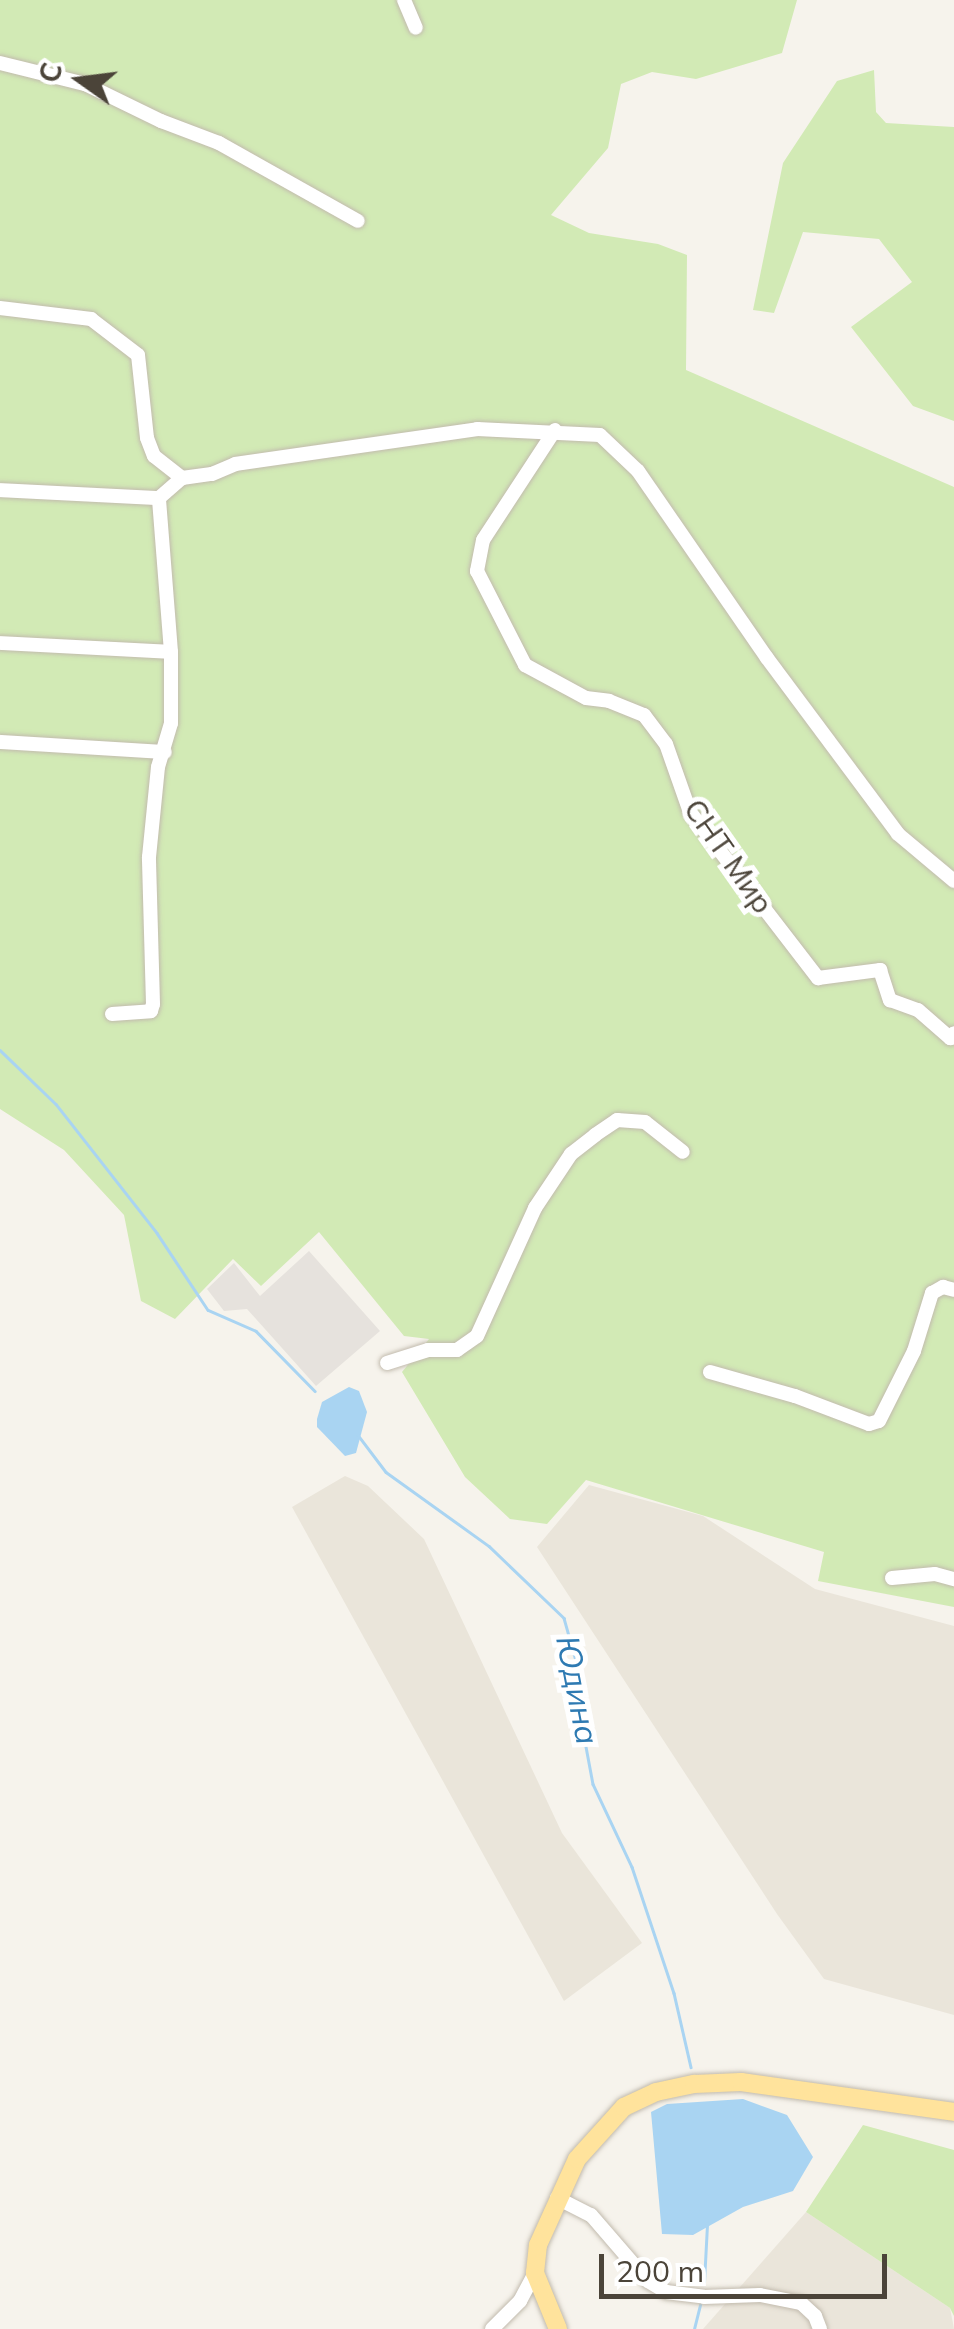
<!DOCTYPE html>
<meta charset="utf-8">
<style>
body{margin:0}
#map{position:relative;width:954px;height:2329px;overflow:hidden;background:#f6f3ec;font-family:Mulish,sans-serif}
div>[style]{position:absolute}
.residential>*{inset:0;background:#eae5da}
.industrial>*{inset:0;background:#e6e2dd}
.green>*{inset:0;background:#d2eab5}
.water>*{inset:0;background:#a9d4f2}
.stream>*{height:2.5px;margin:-1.25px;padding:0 1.25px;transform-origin:1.25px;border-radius:1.25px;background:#a9d4f2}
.roads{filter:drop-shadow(0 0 2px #c2bbae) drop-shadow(0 0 2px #c2bbae)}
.minor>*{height:14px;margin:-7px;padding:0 7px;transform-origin:7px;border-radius:7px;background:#fff}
.major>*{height:18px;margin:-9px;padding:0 9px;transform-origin:9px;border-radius:9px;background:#ffe39c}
span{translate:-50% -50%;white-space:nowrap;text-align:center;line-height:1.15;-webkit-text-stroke:10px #fff;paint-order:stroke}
.street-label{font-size:30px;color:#4b4439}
.water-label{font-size:32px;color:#2e7ab2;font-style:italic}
.north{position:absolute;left:30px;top:30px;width:100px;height:100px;-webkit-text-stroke:8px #fff;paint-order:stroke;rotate:284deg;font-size:28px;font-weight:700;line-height:40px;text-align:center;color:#4b4439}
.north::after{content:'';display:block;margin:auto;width:35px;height:45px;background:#4b4439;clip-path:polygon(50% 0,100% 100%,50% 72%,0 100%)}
.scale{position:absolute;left:599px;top:2254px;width:288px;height:45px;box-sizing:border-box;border:5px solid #4b4439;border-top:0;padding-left:12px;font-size:30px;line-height:35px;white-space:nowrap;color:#4b4439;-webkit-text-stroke:8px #fff;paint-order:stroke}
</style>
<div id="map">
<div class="residential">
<i style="clip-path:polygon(345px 1476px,368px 1486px,424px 1539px,562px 1833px,642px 1943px,564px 2001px,292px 1507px)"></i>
<i style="clip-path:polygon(589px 1485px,703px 1516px,815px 1589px,954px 1626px,954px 2015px,824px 1979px,777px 1914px,537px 1547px)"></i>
<i style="clip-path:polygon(806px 2212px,950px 2308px,954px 2329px,703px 2329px)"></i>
</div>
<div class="industrial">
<i style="clip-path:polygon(309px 1251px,380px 1331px,316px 1386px,247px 1309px,224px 1311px,207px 1289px,234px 1263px,260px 1296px)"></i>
</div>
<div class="green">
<i style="clip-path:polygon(0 0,797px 0,782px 53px,696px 79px,652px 72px,621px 84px,608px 148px,551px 215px,589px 233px,658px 244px,687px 255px,686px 370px,954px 487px,954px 1607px,818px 1581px,824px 1552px,586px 1480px,547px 1524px,510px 1519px,465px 1477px,402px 1372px,429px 1339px,404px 1336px,319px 1232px,261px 1286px,233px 1259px,175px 1319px,141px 1301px,124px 1215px,64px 1150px,0 1109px)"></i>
<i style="clip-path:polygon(874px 70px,876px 112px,886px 123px,954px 127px,954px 421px,913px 406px,851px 327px,912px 282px,879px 239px,803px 232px,774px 313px,753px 310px,783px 163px,837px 81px)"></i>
<i style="clip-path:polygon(863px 2125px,954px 2150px,954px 2316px,950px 2308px,806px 2212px)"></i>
</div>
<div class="water">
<i style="clip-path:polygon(349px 1387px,359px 1391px,367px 1412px,356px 1453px,345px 1456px,317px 1427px,317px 1419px,322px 1402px)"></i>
<i style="clip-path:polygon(743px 2099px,787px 2115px,813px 2157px,793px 2191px,743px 2207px,693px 2235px,662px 2234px,651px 2112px,667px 2104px)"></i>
</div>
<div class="stream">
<i style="left:0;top:1050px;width:78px;rotate:44deg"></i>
<i style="left:56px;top:1104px;width:164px;rotate:51.9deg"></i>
<i style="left:157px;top:1233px;width:92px;rotate:56.5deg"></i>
<i style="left:208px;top:1310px;width:52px;rotate:23.6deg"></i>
<i style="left:256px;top:1331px;width:84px;rotate:45.5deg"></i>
<i style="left:358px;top:1435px;width:46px;rotate:52.9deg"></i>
<i style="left:386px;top:1472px;width:127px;rotate:35.7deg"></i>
<i style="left:489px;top:1546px;width:104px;rotate:43.8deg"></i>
<i style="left:564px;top:1618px;width:74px;rotate:74.3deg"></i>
<i style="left:584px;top:1689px;width:47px;rotate:90deg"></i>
<i style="left:584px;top:1736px;width:49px;rotate:79.4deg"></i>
<i style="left:593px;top:1784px;width:92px;rotate:64.8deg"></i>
<i style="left:632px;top:1867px;width:133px;rotate:71.6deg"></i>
<i style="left:674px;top:1993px;width:76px;rotate:77.1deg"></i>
<i style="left:704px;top:2282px;width:58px;rotate:-87deg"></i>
<i style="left:694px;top:2329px;width:25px;rotate:-76deg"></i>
</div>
<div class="roads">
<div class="minor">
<i style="left:404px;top:0;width:30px;rotate:67deg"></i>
<i style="left:0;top:63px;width:88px;rotate:13.9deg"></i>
<i style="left:85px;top:84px;width:85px;rotate:26deg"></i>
<i style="left:161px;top:121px;width:62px;rotate:20.8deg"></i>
<i style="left:219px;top:143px;width:159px;rotate:29.3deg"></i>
<i style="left:0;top:308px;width:92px;rotate:6.9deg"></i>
<i style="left:91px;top:319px;width:59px;rotate:37.5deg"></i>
<i style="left:138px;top:355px;width:83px;rotate:83.8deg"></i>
<i style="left:147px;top:438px;width:19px;rotate:69deg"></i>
<i style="left:154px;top:456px;width:36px;rotate:38deg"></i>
<i style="left:555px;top:430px;width:131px;rotate:123.2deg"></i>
<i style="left:483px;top:540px;width:32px;rotate:101deg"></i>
<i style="left:477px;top:571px;width:106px;rotate:62.9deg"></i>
<i style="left:525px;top:665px;width:69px;rotate:28.4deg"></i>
<i style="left:586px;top:698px;width:23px;rotate:7deg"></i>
<i style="left:609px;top:701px;width:38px;rotate:22deg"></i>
<i style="left:644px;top:715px;width:36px;rotate:53deg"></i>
<i style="left:666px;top:744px;width:72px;rotate:70.6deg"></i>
<i style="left:690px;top:812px;width:210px;rotate:52.4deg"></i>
<i style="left:818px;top:978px;width:63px;rotate:-7.4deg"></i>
<i style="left:880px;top:970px;width:32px;rotate:72deg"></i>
<i style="left:890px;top:1000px;width:30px;rotate:20deg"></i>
<i style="left:918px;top:1010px;width:43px;rotate:41.2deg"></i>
<i style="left:950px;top:1038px;width:6px;rotate:-51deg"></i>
<i style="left:182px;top:478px;width:30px;rotate:-8deg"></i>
<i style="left:212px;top:474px;width:25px;rotate:-23deg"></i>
<i style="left:235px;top:464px;width:245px;rotate:-8.2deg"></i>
<i style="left:477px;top:429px;width:123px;rotate:2.8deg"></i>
<i style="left:600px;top:435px;width:52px;rotate:43.5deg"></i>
<i style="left:638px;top:471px;width:227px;rotate:55.4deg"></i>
<i style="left:767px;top:658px;width:219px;rotate:53.3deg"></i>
<i style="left:898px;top:834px;width:73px;rotate:40deg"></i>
<i style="left:0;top:490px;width:159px;rotate:2.9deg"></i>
<i style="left:0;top:643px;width:171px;rotate:3deg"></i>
<i style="left:0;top:742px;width:165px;rotate:3.5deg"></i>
<i style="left:112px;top:1014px;width:39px;rotate:-4deg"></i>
<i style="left:151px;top:1011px;width:7px;rotate:-74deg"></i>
<i style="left:153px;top:1004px;width:147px;rotate:-91.6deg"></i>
<i style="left:149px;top:857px;width:90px;rotate:-84.3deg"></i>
<i style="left:158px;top:767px;width:46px;rotate:-73.5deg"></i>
<i style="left:171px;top:723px;width:71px;rotate:-90deg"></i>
<i style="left:171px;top:652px;width:154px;rotate:-94.5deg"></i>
<i style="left:159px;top:498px;width:30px;rotate:-41deg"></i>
<i style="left:387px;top:1363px;width:43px;rotate:-17.6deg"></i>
<i style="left:428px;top:1350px;width:29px"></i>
<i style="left:457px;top:1350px;width:24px;rotate:-35deg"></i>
<i style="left:477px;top:1336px;width:141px;rotate:-65.6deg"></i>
<i style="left:535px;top:1208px;width:65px;rotate:-56.3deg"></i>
<i style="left:571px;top:1154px;width:31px;rotate:-38deg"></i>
<i style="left:595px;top:1135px;width:27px;rotate:-34deg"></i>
<i style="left:617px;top:1120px;width:28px;rotate:4deg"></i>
<i style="left:645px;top:1122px;width:48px;rotate:38.3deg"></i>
<i style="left:710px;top:1372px;width:88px;rotate:15.8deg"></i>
<i style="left:795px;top:1396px;width:79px;rotate:20.7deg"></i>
<i style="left:869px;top:1424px;width:10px;rotate:-17deg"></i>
<i style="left:879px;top:1421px;width:78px;rotate:-63.4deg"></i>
<i style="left:914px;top:1351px;width:61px;rotate:-72.8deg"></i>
<i style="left:932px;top:1293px;width:13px;rotate:-29deg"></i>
<i style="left:943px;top:1287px;width:11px;rotate:15deg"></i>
<i style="left:892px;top:1578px;width:43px;rotate:-5.3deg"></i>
<i style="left:935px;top:1574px;width:20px;rotate:15deg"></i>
<i style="left:557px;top:2198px;width:38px;rotate:27deg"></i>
<i style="left:591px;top:2215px;width:87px;rotate:49.2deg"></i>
<i style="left:648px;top:2281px;width:21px;rotate:31deg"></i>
<i style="left:666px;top:2292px;width:38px;rotate:7deg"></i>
<i style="left:704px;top:2297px;width:56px;rotate:-2deg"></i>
<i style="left:760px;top:2295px;width:42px;rotate:11deg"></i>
<i style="left:801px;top:2303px;width:19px;rotate:43deg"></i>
<i style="left:815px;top:2316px;width:14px;rotate:69deg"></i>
<i style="left:492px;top:2329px;width:40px;rotate:-45deg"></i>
<i style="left:520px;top:2301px;width:32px;rotate:-62deg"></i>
</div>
<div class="major">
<i style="left:558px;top:2329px;width:61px;rotate:-112.3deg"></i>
<i style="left:535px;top:2273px;width:28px;rotate:-84deg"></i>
<i style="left:538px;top:2245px;width:94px;rotate:-65.6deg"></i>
<i style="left:577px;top:2159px;width:70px;rotate:-47.9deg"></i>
<i style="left:624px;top:2107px;width:35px;rotate:-25deg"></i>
<i style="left:656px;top:2092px;width:39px;rotate:-12deg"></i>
<i style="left:694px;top:2084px;width:47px;rotate:-2.4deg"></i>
<i style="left:741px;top:2082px;width:215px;rotate:8deg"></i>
</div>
</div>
<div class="street-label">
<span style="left:729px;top:856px;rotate:55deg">СНТ Мир</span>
</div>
<div class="water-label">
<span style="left:578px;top:1690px;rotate:79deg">Юдина</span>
</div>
<div class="north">С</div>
<div class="scale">200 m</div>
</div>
